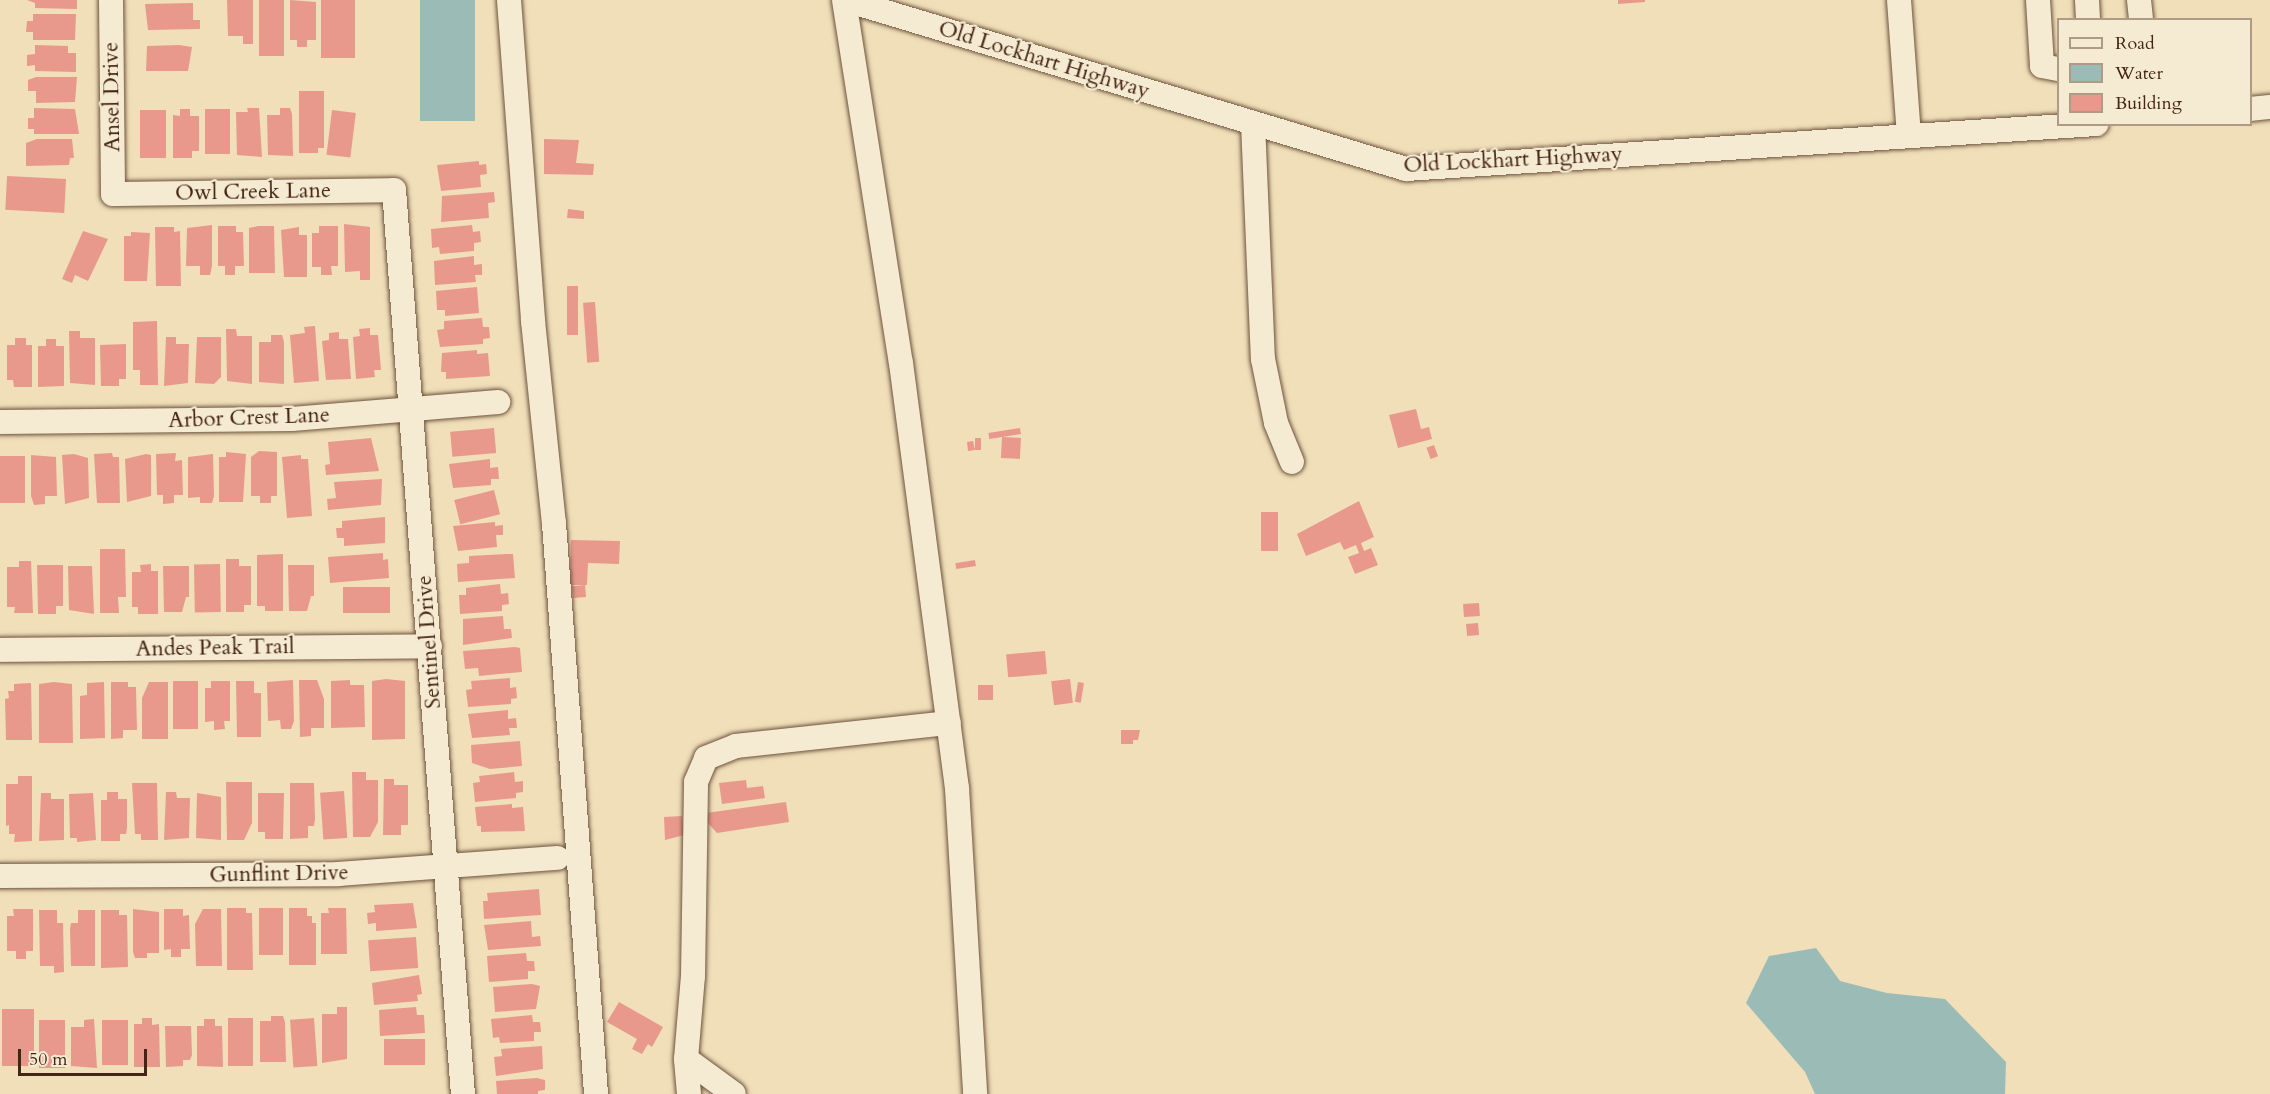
<!DOCTYPE html>
<style>
body{margin:0}
#map{position:relative;width:2270px;height:1094px;overflow:hidden;background:#f0dfb9;font-family:Cardo,serif}
div>[style]{position:absolute}
.water>*{inset:0;background:#9bbcb6;transform-origin:0 0}
.building>*{inset:0;background:#e8998c;transform-origin:0 0}
.roads{filter:drop-shadow(0 0 2px #6f533d) drop-shadow(0 0 2px #6f533d)}
.minor>*{height:24px;margin:-12px;padding:0 12px;transform-origin:12px;border-radius:12px;background:#f5ead2}
span{translate:-50% -50%;white-space:nowrap;text-align:center;line-height:1.15;-webkit-text-stroke:4.5px #f5ead2;paint-order:stroke}
.street-label{font-size:22px;color:#442414}
.legend{position:absolute;left:2057px;top:18px;width:195px;height:108px;box-sizing:border-box;background:#f5ead2;border:2px solid #ae9b86;margin:0;padding:8px 10px;list-style:none;font-size:18px;color:#442414}
.legend li{display:flex;align-items:center;gap:12px;height:30px}
.legend b{width:30px;border:2px solid #ae9b86}
.scale{position:absolute;left:18px;top:1049px;width:129px;height:27px;box-sizing:border-box;border:3px solid #442414;border-top:0;padding-left:8px;font-size:18px;line-height:21px;white-space:nowrap;color:#442414;-webkit-text-stroke:4px #f5ead2;paint-order:stroke}
</style>
<div id="map">
<div class="water">
<i style="left:420px;top:0;width:55px;height:121px"></i>
<i style="clip-path:polygon(1816px 948px,1840px 981px,1887px 993px,1945px 999px,2006px 1062px,2005px 1094px,1815px 1094px,1805px 1072px,1746px 1003px,1769px 956px)"></i>
</div>
<div class="building">
<i style="clip-path:polygon(27px 0,77px 0,77px 9px,35px 8px,35px 3px)"></i>
<i style="clip-path:polygon(227px 0,253px 0,253px 44px,243px 44px,243px 36px,228px 36px)"></i>
<i style="left:284px;top:0;width:56px;height:25px;rotate:90deg"></i>
<i style="clip-path:polygon(290px 0,316px 2px,316px 40px,307px 40px,307px 47px,297px 47px,297px 40px,290px 40px)"></i>
<i style="left:321px;top:0;width:34px;height:58px"></i>
<i style="clip-path:polygon(1618px 0,1645px 0,1645px 2px,1618px 4px)"></i>
<i style="clip-path:polygon(193px 3px,193px 20px,200px 20px,200px 29px,148px 30px,145px 4px)"></i>
<i style="clip-path:polygon(33px 14px,76px 14px,75px 40px,33px 40px,33px 32px,26px 32px,27px 21px,33px 21px)"></i>
<i style="clip-path:polygon(35px 45px,68px 46px,68px 53px,76px 53px,76px 72px,35px 71px,35px 65px,27px 66px,27px 55px,35px 54px)"></i>
<i style="clip-path:polygon(179px 45px,192px 47px,188px 71px,146px 71px,147px 46px)"></i>
<i style="clip-path:polygon(36px 77px,77px 77px,75px 102px,36px 103px,36px 91px,28px 91px,28px 80px)"></i>
<i style="clip-path:polygon(299px 91px,324px 91px,324px 148px,318px 148px,318px 153px,299px 153px)"></i>
<i style="clip-path:polygon(34px 108px,75px 109px,79px 134px,34px 134px,34px 129px,28px 129px,28px 118px,34px 118px)"></i>
<i style="clip-path:polygon(247px 108px,259px 108px,262px 157px,237px 155px,236px 112px,248px 112px)"></i>
<i style="clip-path:polygon(280px 108px,290px 108px,292px 114px,293px 156px,268px 155px,267px 115px,280px 115px)"></i>
<i style="clip-path:polygon(180px 109px,190px 109px,190px 116px,199px 116px,199px 151px,192px 151px,192px 158px,173px 158px,173px 115px,180px 116px)"></i>
<i style="left:205px;top:109px;width:25px;height:45px"></i>
<i style="left:140px;top:110px;width:26px;height:48px"></i>
<i style="left:332px;top:110px;width:24px;height:45px;rotate:7deg"></i>
<i style="clip-path:polygon(37px 139px,72px 139px,74px 158px,70px 158px,69px 165px,26px 166px,26px 143px)"></i>
<i style="clip-path:polygon(544px 139px,579px 140px,576px 163px,594px 164px,593px 175px,544px 174px)"></i>
<i style="clip-path:polygon(479px 161px,479px 165px,486px 164px,487px 174px,480px 175px,481px 187px,441px 191px,437px 165px)"></i>
<i style="left:66px;top:179px;width:34px;height:59px;rotate:93deg"></i>
<i style="clip-path:polygon(494px 192px,495px 202px,488px 203px,489px 218px,441px 222px,442px 196px)"></i>
<i style="clip-path:polygon(568px 209px,584px 211px,584px 219px,567px 218px)"></i>
<i style="clip-path:polygon(344px 224px,370px 227px,370px 280px,360px 280px,360px 271px,345px 272px)"></i>
<i style="clip-path:polygon(212px 225px,212px 266px,210px 275px,200px 275px,200px 266px,186px 266px,187px 228px)"></i>
<i style="clip-path:polygon(472px 225px,473px 232px,480px 231px,481px 242px,474px 243px,474px 251px,440px 254px,439px 247px,432px 248px,431px 229px)"></i>
<i style="clip-path:polygon(218px 226px,236px 226px,236px 232px,243px 232px,244px 266px,235px 266px,235px 275px,225px 275px,225px 266px,218px 266px)"></i>
<i style="clip-path:polygon(258px 226px,274px 226px,275px 273px,249px 273px,249px 228px)"></i>
<i style="clip-path:polygon(319px 226px,338px 226px,338px 266px,331px 266px,332px 275px,321px 275px,321px 267px,312px 267px,312px 233px,319px 233px)"></i>
<i style="clip-path:polygon(155px 227px,174px 227px,174px 232px,180px 231px,181px 286px,156px 286px)"></i>
<i style="clip-path:polygon(299px 227px,299px 235px,307px 235px,307px 277px,284px 277px,281px 230px)"></i>
<i style="clip-path:polygon(83px 231px,108px 239px,88px 281px,75px 275px,72px 283px,62px 279px)"></i>
<i style="clip-path:polygon(131px 232px,150px 233px,147px 281px,124px 281px,124px 236px,131px 236px)"></i>
<i style="clip-path:polygon(474px 256px,474px 265px,482px 264px,482px 275px,475px 275px,476px 282px,435px 285px,434px 261px)"></i>
<i style="left:567px;top:286px;width:11px;height:49px"></i>
<i style="clip-path:polygon(477px 287px,479px 313px,445px 316px,445px 310px,437px 310px,436px 291px)"></i>
<i style="left:595px;top:302px;width:60px;height:12px;rotate:86deg"></i>
<i style="clip-path:polygon(482px 318px,483px 327px,489px 327px,490px 338px,483px 339px,483px 344px,440px 347px,437px 330px,444px 329px,444px 321px)"></i>
<i style="clip-path:polygon(157px 321px,158px 385px,140px 385px,140px 370px,133px 370px,133px 322px)"></i>
<i style="clip-path:polygon(315px 326px,319px 381px,294px 383px,290px 335px,305px 333px,304px 327px)"></i>
<i style="clip-path:polygon(370px 328px,370px 335px,378px 335px,381px 370px,374px 370px,375px 377px,356px 379px,353px 337px,360px 336px,359px 329px)"></i>
<i style="clip-path:polygon(226px 329px,236px 329px,237px 336px,252px 336px,252px 384px,227px 381px)"></i>
<i style="clip-path:polygon(69px 331px,80px 331px,80px 338px,95px 338px,95px 385px,70px 383px)"></i>
<i style="clip-path:polygon(339px 332px,339px 339px,348px 339px,351px 379px,326px 380px,322px 341px,329px 340px,329px 333px)"></i>
<i style="clip-path:polygon(271px 335px,282px 335px,284px 342px,284px 384px,259px 382px,259px 342px,271px 342px)"></i>
<i style="clip-path:polygon(166px 337px,176px 337px,176px 344px,189px 344px,188px 383px,164px 386px)"></i>
<i style="clip-path:polygon(197px 337px,221px 337px,221px 377px,214px 384px,195px 383px)"></i>
<i style="clip-path:polygon(15px 338px,26px 338px,26px 345px,32px 345px,32px 387px,14px 387px,13px 380px,7px 380px,7px 345px,15px 345px)"></i>
<i style="clip-path:polygon(46px 339px,56px 339px,56px 346px,64px 346px,64px 386px,38px 387px,38px 346px,46px 346px)"></i>
<i style="clip-path:polygon(126px 344px,126px 379px,119px 379px,119px 386px,101px 386px,100px 345px)"></i>
<i style="clip-path:polygon(477px 350px,477px 354px,488px 353px,490px 376px,446px 379px,446px 372px,441px 372px,442px 353px)"></i>
<i style="clip-path:polygon(1416px 409px,1421px 429px,1429px 427px,1432px 439px,1398px 448px,1389px 415px)"></i>
<i style="left:494px;top:428px;width:25px;height:44px;rotate:85deg"></i>
<i style="left:1020px;top:428px;width:6px;height:32px;rotate:81deg"></i>
<i style="left:1002px;top:437px;width:19px;height:21px;rotate:3deg"></i>
<i style="clip-path:polygon(371px 438px,379px 471px,326px 475px,325px 465px,330px 464px,328px 442px)"></i>
<i style="left:975px;top:438px;width:6px;height:12px"></i>
<i style="clip-path:polygon(973px 441px,975px 450px,968px 451px,967px 442px)"></i>
<i style="left:1434px;top:445px;width:12px;height:8px;rotate:70deg"></i>
<i style="clip-path:polygon(259px 451px,277px 452px,277px 496px,271px 496px,271px 503px,260px 503px,260px 496px,251px 496px,251px 457px)"></i>
<i style="clip-path:polygon(226px 452px,246px 454px,243px 502px,219px 502px,219px 457px,226px 457px)"></i>
<i style="clip-path:polygon(112px 453px,113px 457px,119px 457px,120px 503px,97px 503px,94px 454px)"></i>
<i style="clip-path:polygon(176px 453px,175px 461px,182px 460px,183px 495px,174px 495px,174px 503px,163px 504px,163px 495px,157px 495px,156px 454px)"></i>
<i style="clip-path:polygon(74px 454px,88px 458px,89px 498px,65px 504px,62px 455px)"></i>
<i style="clip-path:polygon(146px 454px,151px 455px,151px 496px,127px 502px,125px 459px)"></i>
<i style="clip-path:polygon(213px 454px,214px 496px,212px 503px,200px 503px,200px 497px,188px 498px,188px 457px)"></i>
<i style="clip-path:polygon(31px 455px,56px 457px,57px 496px,45px 496px,45px 504px,34px 505px,31px 496px)"></i>
<i style="clip-path:polygon(301px 455px,301px 459px,308px 459px,312px 516px,287px 518px,282px 457px)"></i>
<i style="left:0;top:456px;width:25px;height:47px"></i>
<i style="clip-path:polygon(490px 459px,490px 468px,498px 467px,499px 479px,491px 479px,491px 485px,453px 488px,449px 464px)"></i>
<i style="clip-path:polygon(382px 479px,381px 505px,328px 510px,327px 499px,336px 498px,334px 482px)"></i>
<i style="left:494px;top:490px;width:25px;height:41px;rotate:76deg"></i>
<i style="clip-path:polygon(1359px 501px,1374px 537px,1361px 543px,1364px 551px,1371px 548px,1378px 565px,1355px 574px,1348px 557px,1359px 553px,1356px 545px,1344px 550px,1340px 542px,1306px 556px,1297px 534px)"></i>
<i style="left:1261px;top:512px;width:17px;height:39px"></i>
<i style="clip-path:polygon(385px 517px,385px 543px,344px 546px,344px 538px,337px 538px,336px 528px,342px 528px,342px 521px)"></i>
<i style="clip-path:polygon(495px 522px,495px 526px,503px 525px,503px 535px,496px 535px,497px 547px,458px 551px,453px 526px)"></i>
<i style="clip-path:polygon(571px 540px,620px 541px,619px 564px,588px 563px,587px 585px,570px 585px)"></i>
<i style="clip-path:polygon(100px 549px,125px 549px,126px 597px,118px 597px,119px 613px,100px 613px)"></i>
<i style="clip-path:polygon(383px 553px,383px 560px,388px 559px,389px 578px,330px 583px,328px 557px)"></i>
<i style="clip-path:polygon(283px 554px,283px 611px,265px 611px,265px 606px,257px 606px,257px 555px)"></i>
<i style="clip-path:polygon(507px 554px,513px 554px,515px 578px,458px 582px,457px 564px,469px 563px,469px 556px)"></i>
<i style="clip-path:polygon(226px 559px,239px 559px,239px 566px,251px 566px,251px 605px,244px 605px,244px 612px,226px 612px)"></i>
<i style="left:975px;top:560px;width:6px;height:20px;rotate:81deg"></i>
<i style="clip-path:polygon(19px 561px,31px 561px,33px 613px,14px 613px,15px 607px,7px 607px,7px 567px,19px 567px)"></i>
<i style="clip-path:polygon(151px 564px,151px 571px,158px 571px,158px 614px,138px 614px,138px 607px,132px 607px,132px 572px,141px 572px,140px 565px)"></i>
<i style="left:220px;top:564px;width:48px;height:26px;rotate:89deg"></i>
<i style="clip-path:polygon(37px 565px,63px 565px,63px 606px,56px 606px,56px 614px,38px 614px)"></i>
<i style="clip-path:polygon(288px 565px,314px 565px,314px 596px,311px 596px,307px 611px,289px 611px)"></i>
<i style="clip-path:polygon(68px 566px,92px 566px,94px 614px,69px 610px)"></i>
<i style="clip-path:polygon(163px 566px,189px 566px,189px 597px,186px 597px,182px 612px,164px 612px)"></i>
<i style="clip-path:polygon(500px 584px,501px 594px,508px 593px,509px 604px,502px 605px,502px 611px,460px 614px,459px 595px,466px 595px,466px 588px)"></i>
<i style="left:585px;top:585px;width:12px;height:13px;rotate:85deg"></i>
<i style="left:390px;top:587px;width:26px;height:47px;rotate:90deg"></i>
<i style="left:1479px;top:603px;width:13px;height:16px;rotate:86deg"></i>
<i style="clip-path:polygon(503px 616px,504px 629px,511px 629px,512px 638px,463px 645px,463px 619px)"></i>
<i style="left:1478px;top:623px;width:12px;height:12px;rotate:85deg"></i>
<i style="clip-path:polygon(515px 647px,520px 648px,522px 672px,479px 676px,478px 668px,465px 669px,463px 651px)"></i>
<i style="left:1045px;top:651px;width:23px;height:39px;rotate:85deg"></i>
<i style="clip-path:polygon(510px 678px,510px 688px,516px 687px,517px 698px,511px 699px,511px 704px,468px 707px,466px 690px,472px 689px,471px 681px)"></i>
<i style="clip-path:polygon(386px 679px,405px 681px,405px 739px,372px 740px,372px 681px)"></i>
<i style="left:1070px;top:679px;width:24px;height:19px;rotate:83deg"></i>
<i style="clip-path:polygon(293px 680px,294px 721px,291px 729px,281px 729px,280px 720px,268px 721px,267px 682px)"></i>
<i style="clip-path:polygon(299px 680px,317px 680px,324px 699px,324px 728px,311px 728px,311px 736px,300px 737px)"></i>
<i style="clip-path:polygon(350px 680px,350px 685px,364px 685px,365px 727px,331px 728px,331px 681px)"></i>
<i style="left:173px;top:681px;width:25px;height:48px"></i>
<i style="clip-path:polygon(211px 681px,230px 681px,230px 721px,224px 721px,225px 729px,214px 730px,214px 721px,205px 722px,205px 688px,211px 688px)"></i>
<i style="clip-path:polygon(236px 681px,254px 681px,254px 693px,261px 693px,261px 737px,237px 737px)"></i>
<i style="clip-path:polygon(54px 682px,72px 684px,73px 743px,39px 743px,39px 684px)"></i>
<i style="clip-path:polygon(104px 682px,105px 738px,80px 739px,80px 696px,87px 695px,87px 683px)"></i>
<i style="clip-path:polygon(111px 682px,128px 682px,128px 687px,136px 687px,137px 730px,123px 730px,123px 738px,111px 739px)"></i>
<i style="clip-path:polygon(149px 682px,168px 682px,168px 739px,142px 739px,142px 698px)"></i>
<i style="left:1078px;top:682px;width:6px;height:20px;rotate:9deg"></i>
<i style="clip-path:polygon(31px 683px,32px 740px,6px 740px,5px 699px,9px 698px,8px 691px,14px 691px,14px 684px)"></i>
<i style="left:993px;top:685px;width:15px;height:15px;rotate:90deg"></i>
<i style="clip-path:polygon(508px 710px,508px 719px,516px 718px,517px 728px,509px 728px,510px 735px,472px 738px,468px 714px)"></i>
<i style="clip-path:polygon(1121px 730px,1140px 730px,1138px 740px,1133px 740px,1133px 744px,1121px 744px)"></i>
<i style="clip-path:polygon(520px 741px,522px 766px,490px 769px,472px 763px,471px 745px)"></i>
<i style="clip-path:polygon(352px 772px,366px 772px,366px 780px,378px 780px,378px 822px,370px 837px,353px 837px)"></i>
<i style="clip-path:polygon(514px 772px,515px 782px,523px 781px,523px 792px,516px 793px,516px 798px,475px 802px,473px 783px,480px 782px,479px 776px)"></i>
<i style="clip-path:polygon(18px 776px,32px 776px,32px 841px,14px 842px,15px 834px,9px 834px,9px 825px,6px 826px,6px 784px,18px 784px)"></i>
<i style="clip-path:polygon(384px 779px,394px 779px,394px 785px,408px 785px,408px 825px,401px 825px,401px 835px,383px 835px)"></i>
<i style="clip-path:polygon(746px 780px,747px 788px,763px 786px,765px 798px,722px 804px,719px 783px)"></i>
<i style="clip-path:polygon(226px 782px,252px 782px,252px 823px,244px 840px,227px 840px)"></i>
<i style="clip-path:polygon(132px 783px,157px 783px,158px 840px,141px 840px,141px 834px,135px 834px)"></i>
<i style="clip-path:polygon(290px 783px,314px 783px,315px 819px,314px 826px,308px 826px,308px 838px,290px 839px)"></i>
<i style="left:344px;top:791px;width:47px;height:24px;rotate:86deg"></i>
<i style="clip-path:polygon(107px 792px,118px 792px,118px 799px,127px 799px,127px 828px,126px 834px,120px 834px,120px 841px,101px 841px,101px 800px,107px 800px)"></i>
<i style="clip-path:polygon(166px 792px,176px 792px,177px 798px,190px 798px,189px 838px,164px 840px)"></i>
<i style="clip-path:polygon(41px 793px,51px 793px,51px 799px,64px 799px,64px 840px,39px 841px)"></i>
<i style="clip-path:polygon(93px 793px,96px 840px,77px 842px,77px 838px,70px 838px,69px 794px)"></i>
<i style="clip-path:polygon(197px 793px,221px 797px,221px 840px,196px 838px)"></i>
<i style="clip-path:polygon(258px 793px,284px 793px,283px 839px,265px 839px,265px 832px,258px 832px)"></i>
<i style="clip-path:polygon(786px 802px,789px 822px,717px 833px,707px 822px,706px 813px)"></i>
<i style="clip-path:polygon(512px 804px,512px 808px,523px 807px,525px 831px,481px 832px,481px 826px,477px 826px,475px 807px)"></i>
<i style="clip-path:polygon(682px 816px,684px 835px,665px 840px,664px 817px)"></i>
<i style="clip-path:polygon(539px 889px,541px 915px,484px 919px,483px 901px,488px 901px,487px 893px)"></i>
<i style="clip-path:polygon(413px 903px,417px 928px,376px 931px,376px 923px,368px 924px,367px 913px,375px 912px,374px 905px)"></i>
<i style="clip-path:polygon(227px 908px,246px 908px,246px 913px,252px 913px,253px 970px,227px 970px)"></i>
<i style="left:259px;top:908px;width:24px;height:47px"></i>
<i style="clip-path:polygon(289px 908px,307px 908px,307px 916px,312px 916px,312px 923px,316px 923px,316px 965px,289px 965px)"></i>
<i style="clip-path:polygon(328px 908px,346px 908px,347px 954px,321px 954px,321px 913px,329px 913px)"></i>
<i style="clip-path:polygon(13px 909px,33px 909px,33px 951px,26px 951px,26px 959px,16px 959px,16px 951px,7px 951px,7px 916px,14px 916px)"></i>
<i style="clip-path:polygon(133px 909px,159px 912px,159px 953px,147px 953px,147px 958px,135px 958px,133px 952px)"></i>
<i style="clip-path:polygon(164px 909px,183px 909px,183px 916px,189px 915px,190px 949px,181px 949px,181px 957px,171px 957px,171px 949px,164px 950px)"></i>
<i style="clip-path:polygon(203px 909px,221px 909px,222px 966px,196px 966px,195px 924px)"></i>
<i style="clip-path:polygon(39px 910px,57px 910px,57px 923px,63px 923px,64px 972px,54px 973px,54px 966px,40px 966px)"></i>
<i style="clip-path:polygon(78px 910px,95px 910px,95px 966px,71px 966px,70px 929px,71px 923px,78px 923px)"></i>
<i style="clip-path:polygon(101px 910px,119px 910px,119px 915px,127px 915px,128px 967px,101px 968px)"></i>
<i style="clip-path:polygon(531px 921px,532px 937px,540px 936px,541px 946px,488px 950px,484px 925px)"></i>
<i style="left:416px;top:937px;width:31px;height:48px;rotate:86deg"></i>
<i style="clip-path:polygon(526px 953px,527px 961px,534px 961px,535px 971px,528px 971px,528px 979px,489px 982px,487px 956px)"></i>
<i style="clip-path:polygon(419px 975px,422px 994px,417px 995px,418px 1001px,374px 1005px,372px 983px)"></i>
<i style="clip-path:polygon(532px 984px,540px 986px,536px 1009px,495px 1012px,493px 987px)"></i>
<i style="clip-path:polygon(619px 1002px,663px 1027px,652px 1047px,648px 1044px,642px 1054px,632px 1049px,637px 1039px,607px 1022px)"></i>
<i style="clip-path:polygon(337px 1007px,347px 1007px,347px 1059px,322px 1063px,322px 1014px,337px 1014px)"></i>
<i style="clip-path:polygon(416px 1007px,417px 1015px,424px 1015px,425px 1033px,380px 1036px,379px 1010px)"></i>
<i style="left:2px;top:1009px;width:32px;height:57px"></i>
<i style="clip-path:polygon(532px 1015px,533px 1022px,540px 1022px,541px 1032px,534px 1032px,534px 1041px,500px 1043px,499px 1037px,493px 1038px,491px 1019px)"></i>
<i style="clip-path:polygon(271px 1016px,283px 1016px,285px 1022px,286px 1062px,260px 1062px,260px 1021px,271px 1021px)"></i>
<i style="clip-path:polygon(142px 1018px,152px 1018px,152px 1025px,159px 1024px,160px 1067px,134px 1067px,134px 1024px,142px 1024px)"></i>
<i style="left:253px;top:1018px;width:48px;height:25px;rotate:90deg"></i>
<i style="left:314px;top:1018px;width:48px;height:24px;rotate:86deg"></i>
<i style="clip-path:polygon(94px 1019px,97px 1068px,71px 1066px,71px 1027px,84px 1027px,84px 1020px)"></i>
<i style="clip-path:polygon(204px 1019px,215px 1019px,215px 1026px,222px 1026px,223px 1067px,197px 1066px,197px 1026px,204px 1026px)"></i>
<i style="left:65px;top:1020px;width:48px;height:26px;rotate:90deg"></i>
<i style="left:102px;top:1020px;width:26px;height:45px"></i>
<i style="clip-path:polygon(165px 1026px,191px 1026px,192px 1055px,190px 1060px,183px 1060px,183px 1066px,166px 1067px)"></i>
<i style="left:425px;top:1039px;width:26px;height:41px;rotate:90deg"></i>
<i style="clip-path:polygon(542px 1046px,543px 1069px,496px 1076px,494px 1057px,502px 1056px,501px 1049px)"></i>
<i style="clip-path:polygon(537px 1078px,545px 1080px,545px 1090px,538px 1091px,538px 1094px,497px 1094px,496px 1081px)"></i>
</div>
<div class="roads">
<div class="minor">
<i style="left:111px;top:0;width:194px;rotate:89.4deg"></i>
<i style="left:113px;top:194px;width:281px;rotate:-0.8deg"></i>
<i style="left:394px;top:190px;width:907px;rotate:85.64deg"></i>
<i style="left:509px;top:0;width:322px;rotate:85.7deg"></i>
<i style="left:533px;top:321px;width:203px;rotate:84.1deg"></i>
<i style="left:554px;top:523px;width:573px;rotate:85.79deg"></i>
<i style="left:844px;top:0;width:367px;rotate:81.1deg"></i>
<i style="left:901px;top:363px;width:429px;rotate:82.5deg"></i>
<i style="left:957px;top:788px;width:307px;rotate:86.6deg"></i>
<i style="left:846px;top:0;width:585px;rotate:16.79deg"></i>
<i style="left:1406px;top:169px;width:692px;rotate:-3.73deg"></i>
<i style="left:1899px;top:0;width:136px;rotate:85.8deg"></i>
<i style="left:2038px;top:0;width:66px;rotate:86.5deg"></i>
<i style="left:2042px;top:66px;width:16px;rotate:11deg"></i>
<i style="left:2087px;top:0;width:20px;rotate:87deg"></i>
<i style="left:2139px;top:0;width:20px;rotate:84deg"></i>
<i style="left:2250px;top:109px;width:20px;rotate:-6deg"></i>
<i style="left:1253px;top:123px;width:236px;rotate:87.6deg"></i>
<i style="left:1263px;top:359px;width:65px;rotate:78.5deg"></i>
<i style="left:1276px;top:423px;width:42px;rotate:67.7deg"></i>
<i style="left:0;top:422px;width:292px;rotate:-0.6deg"></i>
<i style="left:292px;top:419px;width:207px;rotate:-4.7deg"></i>
<i style="left:0;top:650px;width:430px;rotate:-0.5deg"></i>
<i style="left:0;top:876px;width:338px;rotate:-0.3deg"></i>
<i style="left:338px;top:874px;width:220px;rotate:-4.2deg"></i>
<i style="left:686px;top:1059px;width:59px;rotate:36.1deg"></i>
<i style="left:689px;top:1094px;width:35px;rotate:-95deg"></i>
<i style="left:686px;top:1059px;width:83px;rotate:-85.2deg"></i>
<i style="left:693px;top:976px;width:194px;rotate:-89.1deg"></i>
<i style="left:696px;top:782px;width:26px;rotate:-67deg"></i>
<i style="left:706px;top:758px;width:32px;rotate:-22deg"></i>
<i style="left:736px;top:746px;width:214px;rotate:-6.2deg"></i>
</div>
</div>
<div class="street-label">
<span style="left:1044px;top:60px;rotate:17deg">Old Lockhart Highway</span>
<span style="left:112px;top:97px;rotate:-91deg">Ansel Drive</span>
<span style="left:1513px;top:160px;rotate:-3deg">Old Lockhart Highway</span>
<span style="left:253px;top:192px;rotate:-1deg">Owl Creek Lane</span>
<span style="left:249px;top:418px;rotate:-2deg">Arbor Crest Lane</span>
<span style="left:429px;top:642px;rotate:-94deg">Sentinel Drive</span>
<span style="left:215px;top:648px;rotate:-1deg">Andes Peak Trail</span>
<span style="left:279px;top:874px;rotate:-1deg">Gunflint Drive</span>
</div>
<ul class="legend">
<li><b style="height:8px;background:#f5ead2"></b>Road</li>
<li><b style="height:16px;background:#9bbcb6"></b>Water</li>
<li><b style="height:16px;background:#e8998c"></b>Building</li>
</ul>
<div class="scale">50 m</div>
</div>
